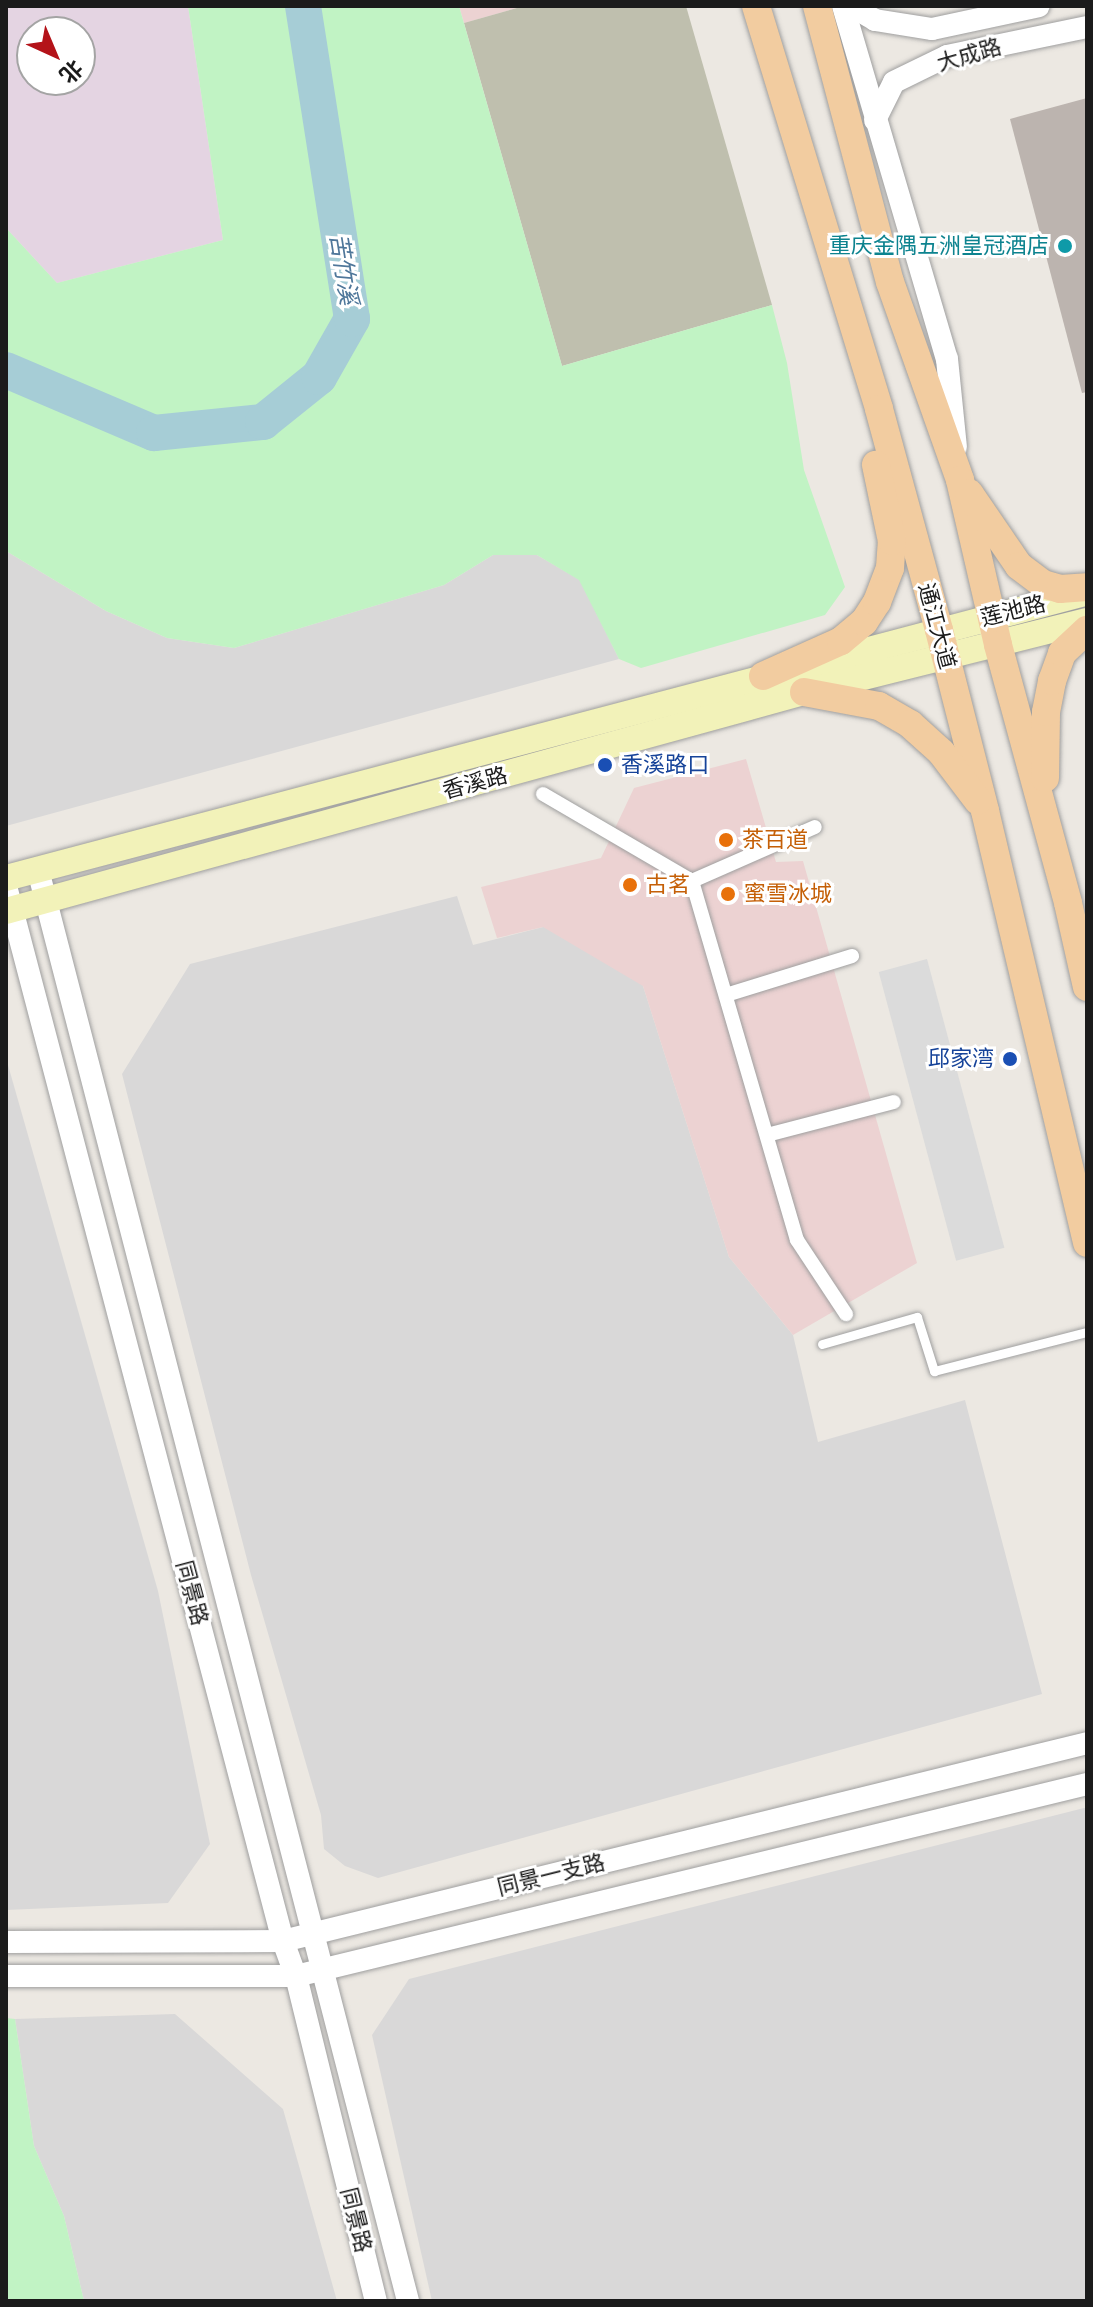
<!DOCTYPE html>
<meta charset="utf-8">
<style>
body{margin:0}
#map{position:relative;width:1093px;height:2307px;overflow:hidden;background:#ece8e2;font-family:Quicksand,"Noto Sans SC",sans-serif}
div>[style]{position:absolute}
.residential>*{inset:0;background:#d9d8d8}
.commercial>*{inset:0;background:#ecd2d2}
.industrial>*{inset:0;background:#e4d4e2}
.construction>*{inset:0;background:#bfbfae}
.park>*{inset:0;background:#c1f3c4}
.parking>*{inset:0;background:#dbdbdb;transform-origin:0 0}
.river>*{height:36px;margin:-18px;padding:0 18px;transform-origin:18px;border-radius:18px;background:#a6cdd6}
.building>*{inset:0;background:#bcb4af}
.roads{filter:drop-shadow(0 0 2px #9f9f9f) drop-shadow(0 0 2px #9f9f9f)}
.service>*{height:9px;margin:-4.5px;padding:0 4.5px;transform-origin:4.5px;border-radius:4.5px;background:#fff}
.pedestrian>*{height:14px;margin:-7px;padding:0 7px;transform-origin:7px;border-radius:7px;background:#fff}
.tertiary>*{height:22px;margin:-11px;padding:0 11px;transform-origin:11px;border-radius:11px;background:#fff}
.secondary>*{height:26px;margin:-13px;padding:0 13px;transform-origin:13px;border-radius:13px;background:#f2f2b9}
.primary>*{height:28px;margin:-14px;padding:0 14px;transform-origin:14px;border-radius:14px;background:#f2cca0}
.dots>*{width:22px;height:22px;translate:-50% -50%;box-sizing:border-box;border:4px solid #fff;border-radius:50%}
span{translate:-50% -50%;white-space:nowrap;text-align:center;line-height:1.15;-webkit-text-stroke:6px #fff;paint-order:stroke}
.street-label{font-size:22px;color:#1b1b1b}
.culture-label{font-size:22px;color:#0d838f}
.right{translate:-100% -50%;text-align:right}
.transit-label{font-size:22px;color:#164399}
.left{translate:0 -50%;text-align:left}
.food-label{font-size:22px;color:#c56008}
.water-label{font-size:24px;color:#4f779a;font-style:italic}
.frame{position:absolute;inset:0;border:8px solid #1b1b1b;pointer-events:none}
.north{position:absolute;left:16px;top:16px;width:80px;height:80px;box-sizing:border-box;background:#fff;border:2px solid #a4a4a4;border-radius:50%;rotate:136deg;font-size:22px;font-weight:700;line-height:32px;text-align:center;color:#1b1b1b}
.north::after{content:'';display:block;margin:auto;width:28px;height:36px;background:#b41319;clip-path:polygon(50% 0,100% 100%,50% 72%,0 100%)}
</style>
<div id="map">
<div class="residential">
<i style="clip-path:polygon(6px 551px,106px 611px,167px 638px,234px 648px,444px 585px,493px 555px,537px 555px,580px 580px,619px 659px,6px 826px)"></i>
<i style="clip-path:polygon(457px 896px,473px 945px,543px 927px,667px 942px,643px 986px,729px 1257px,793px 1335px,818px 1442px,965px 1400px,1042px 1694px,378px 1878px,345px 1866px,324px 1849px,321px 1815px,251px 1575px,122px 1074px,190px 964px)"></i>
<i style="clip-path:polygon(6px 1058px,158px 1591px,210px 1844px,168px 1903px,6px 1910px)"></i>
<i style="clip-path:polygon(1084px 1808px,1087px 1809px,1087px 2301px,432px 2301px,372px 2035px,409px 1979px)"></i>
<i style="clip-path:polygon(175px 2014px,283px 2109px,337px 2301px,84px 2301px,64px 2216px,34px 2146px,15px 2019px)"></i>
</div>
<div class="commercial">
<i style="clip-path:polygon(459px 6px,524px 6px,464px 23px)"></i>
<i style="clip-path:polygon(746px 759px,776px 862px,803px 861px,917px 1263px,793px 1335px,729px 1257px,643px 986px,543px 927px,497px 938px,481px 887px,601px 858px,634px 788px)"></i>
</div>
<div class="industrial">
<i style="clip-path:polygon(evenodd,6px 6px,188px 6px,223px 240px,57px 283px,6px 228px,6px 6px,32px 32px,80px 32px,80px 80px,32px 80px,32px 32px)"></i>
</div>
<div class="construction">
<i style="clip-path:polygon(524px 6px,686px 6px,772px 305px,562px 366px,464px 23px)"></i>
</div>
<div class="park">
<i style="clip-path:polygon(188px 6px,459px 6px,562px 366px,772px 305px,787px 363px,804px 470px,845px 587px,825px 615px,641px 668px,619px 659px,579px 580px,537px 555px,493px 555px,444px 585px,234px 648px,167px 638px,106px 611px,6px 551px,6px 228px,57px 283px,223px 240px)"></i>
<i style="clip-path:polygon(6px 2018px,15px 2019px,34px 2146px,64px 2216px,84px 2301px,6px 2301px)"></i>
</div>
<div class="parking">
<i style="left:927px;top:959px;width:299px;height:50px;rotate:75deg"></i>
</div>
<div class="river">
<i style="left:6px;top:370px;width:161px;rotate:23.1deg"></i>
<i style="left:154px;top:433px;width:110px;rotate:-5.8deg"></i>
<i style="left:263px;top:422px;width:72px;rotate:-38.8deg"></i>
<i style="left:319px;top:377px;width:67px;rotate:-60.4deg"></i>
<i style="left:352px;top:319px;width:317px;rotate:-98.9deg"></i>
</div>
<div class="building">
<i style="clip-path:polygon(1087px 98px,1087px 392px,1082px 393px,1010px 119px)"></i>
</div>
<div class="roads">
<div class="service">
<i style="left:822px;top:1344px;width:99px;rotate:-15.9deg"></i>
<i style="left:917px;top:1317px;width:57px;rotate:72.5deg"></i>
<i style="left:934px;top:1371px;width:158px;rotate:-14.3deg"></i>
</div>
<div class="pedestrian">
<i style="left:543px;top:794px;width:173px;rotate:30.3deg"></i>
<i style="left:692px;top:881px;width:374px;rotate:73.7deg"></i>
<i style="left:797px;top:1240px;width:89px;rotate:56.5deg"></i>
<i style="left:692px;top:881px;width:134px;rotate:-23.7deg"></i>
<i style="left:726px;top:995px;width:132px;rotate:-17.2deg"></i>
<i style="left:767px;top:1135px;width:131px;rotate:-14.6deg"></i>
</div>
<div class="tertiary">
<i style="left:843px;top:6px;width:368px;rotate:73.6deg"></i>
<i style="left:947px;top:359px;width:88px;rotate:84.2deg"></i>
<i style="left:851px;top:6px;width:28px;rotate:30deg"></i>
<i style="left:875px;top:20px;width:58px;rotate:9deg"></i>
<i style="left:932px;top:29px;width:109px;rotate:-12.1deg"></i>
<i style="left:875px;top:120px;width:42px;rotate:-63.4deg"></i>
<i style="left:894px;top:82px;width:59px;rotate:-26.1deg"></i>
<i style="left:947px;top:56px;width:143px;rotate:-11.7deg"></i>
<i style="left:38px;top:870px;width:1478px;rotate:75.5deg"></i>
<i style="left:6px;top:886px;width:1091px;rotate:75.29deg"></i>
<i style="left:283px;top:1941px;width:37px;rotate:70deg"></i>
<i style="left:296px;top:1976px;width:335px;rotate:76.2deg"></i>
<i style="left:6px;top:1942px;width:277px;rotate:-0.2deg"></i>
<i style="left:283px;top:1941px;width:828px;rotate:-13.83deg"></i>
<i style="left:6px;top:1976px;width:290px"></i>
<i style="left:296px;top:1976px;width:814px;rotate:-13.64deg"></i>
</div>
<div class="secondary">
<i style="left:6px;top:878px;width:1116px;rotate:-14.8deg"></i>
<i style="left:6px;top:911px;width:828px;rotate:-15.35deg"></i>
<i style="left:804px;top:692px;width:292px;rotate:-14.1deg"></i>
</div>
<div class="primary">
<i style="left:756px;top:6px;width:421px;rotate:73deg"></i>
<i style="left:879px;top:409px;width:229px;rotate:74.8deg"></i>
<i style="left:939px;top:630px;width:187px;rotate:75.7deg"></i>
<i style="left:985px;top:811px;width:444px;rotate:76.7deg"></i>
<i style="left:817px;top:6px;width:285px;rotate:75.2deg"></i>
<i style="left:890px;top:282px;width:210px;rotate:70.5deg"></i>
<i style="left:960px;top:480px;width:169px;rotate:77deg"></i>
<i style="left:998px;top:645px;width:267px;rotate:74.8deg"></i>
<i style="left:1068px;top:903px;width:86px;rotate:77.3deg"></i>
<i style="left:969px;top:493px;width:88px;rotate:55.6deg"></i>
<i style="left:1019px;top:566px;width:30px;rotate:37deg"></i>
<i style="left:1043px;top:584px;width:18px;rotate:16deg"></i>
<i style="left:1060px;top:589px;width:27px;rotate:-4deg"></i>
<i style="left:763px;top:676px;width:85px;rotate:-24.2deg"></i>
<i style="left:841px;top:641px;width:30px;rotate:-40deg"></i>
<i style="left:864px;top:622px;width:24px;rotate:-57deg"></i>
<i style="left:877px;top:602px;width:36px;rotate:-69deg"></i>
<i style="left:890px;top:568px;width:27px;rotate:-86deg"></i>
<i style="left:892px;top:541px;width:78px;rotate:-101.9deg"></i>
<i style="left:804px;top:692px;width:76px;rotate:10.6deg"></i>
<i style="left:879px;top:706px;width:36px;rotate:30deg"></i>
<i style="left:910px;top:724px;width:42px;rotate:42.1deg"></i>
<i style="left:941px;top:752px;width:61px;rotate:52.9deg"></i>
<i style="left:1045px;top:778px;width:66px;rotate:-89.1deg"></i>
<i style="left:1046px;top:712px;width:32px;rotate:-79deg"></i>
<i style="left:1052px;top:681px;width:30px;rotate:-70deg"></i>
<i style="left:1062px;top:653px;width:34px;rotate:-43deg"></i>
</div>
</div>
<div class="dots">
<i style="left:1065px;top:246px;background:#0f9aa8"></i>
<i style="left:605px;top:765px;background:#1a4fb4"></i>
<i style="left:726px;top:840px;background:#e8710a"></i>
<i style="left:630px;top:885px;background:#e8710a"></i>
<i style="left:728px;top:894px;background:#e8710a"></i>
<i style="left:1010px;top:1059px;background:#1a4fb4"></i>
</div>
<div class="street-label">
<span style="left:969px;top:55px;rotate:-16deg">大成路</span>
<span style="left:1013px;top:611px;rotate:-14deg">莲池路</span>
<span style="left:937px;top:626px;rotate:75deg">通江大道</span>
<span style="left:475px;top:783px;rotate:-15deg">香溪路</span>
<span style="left:192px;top:1593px;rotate:75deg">同景路</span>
<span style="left:551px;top:1875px;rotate:-14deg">同景一支路</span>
<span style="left:356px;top:2220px;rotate:76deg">同景路</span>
</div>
<div class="culture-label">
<span class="right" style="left:1049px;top:246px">重庆金隅五洲皇冠酒店</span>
</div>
<div class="transit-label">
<span class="left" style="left:621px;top:765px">香溪路口</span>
<span class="right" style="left:994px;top:1059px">邱家湾</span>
</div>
<div class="food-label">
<span class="left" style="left:742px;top:840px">茶百道</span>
<span class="left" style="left:646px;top:885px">古茗</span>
<span class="left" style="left:744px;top:894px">蜜雪冰城</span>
</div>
<div class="water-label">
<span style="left:344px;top:269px;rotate:81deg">苦竹溪</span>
</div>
<div class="frame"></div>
<div class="north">北</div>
</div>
